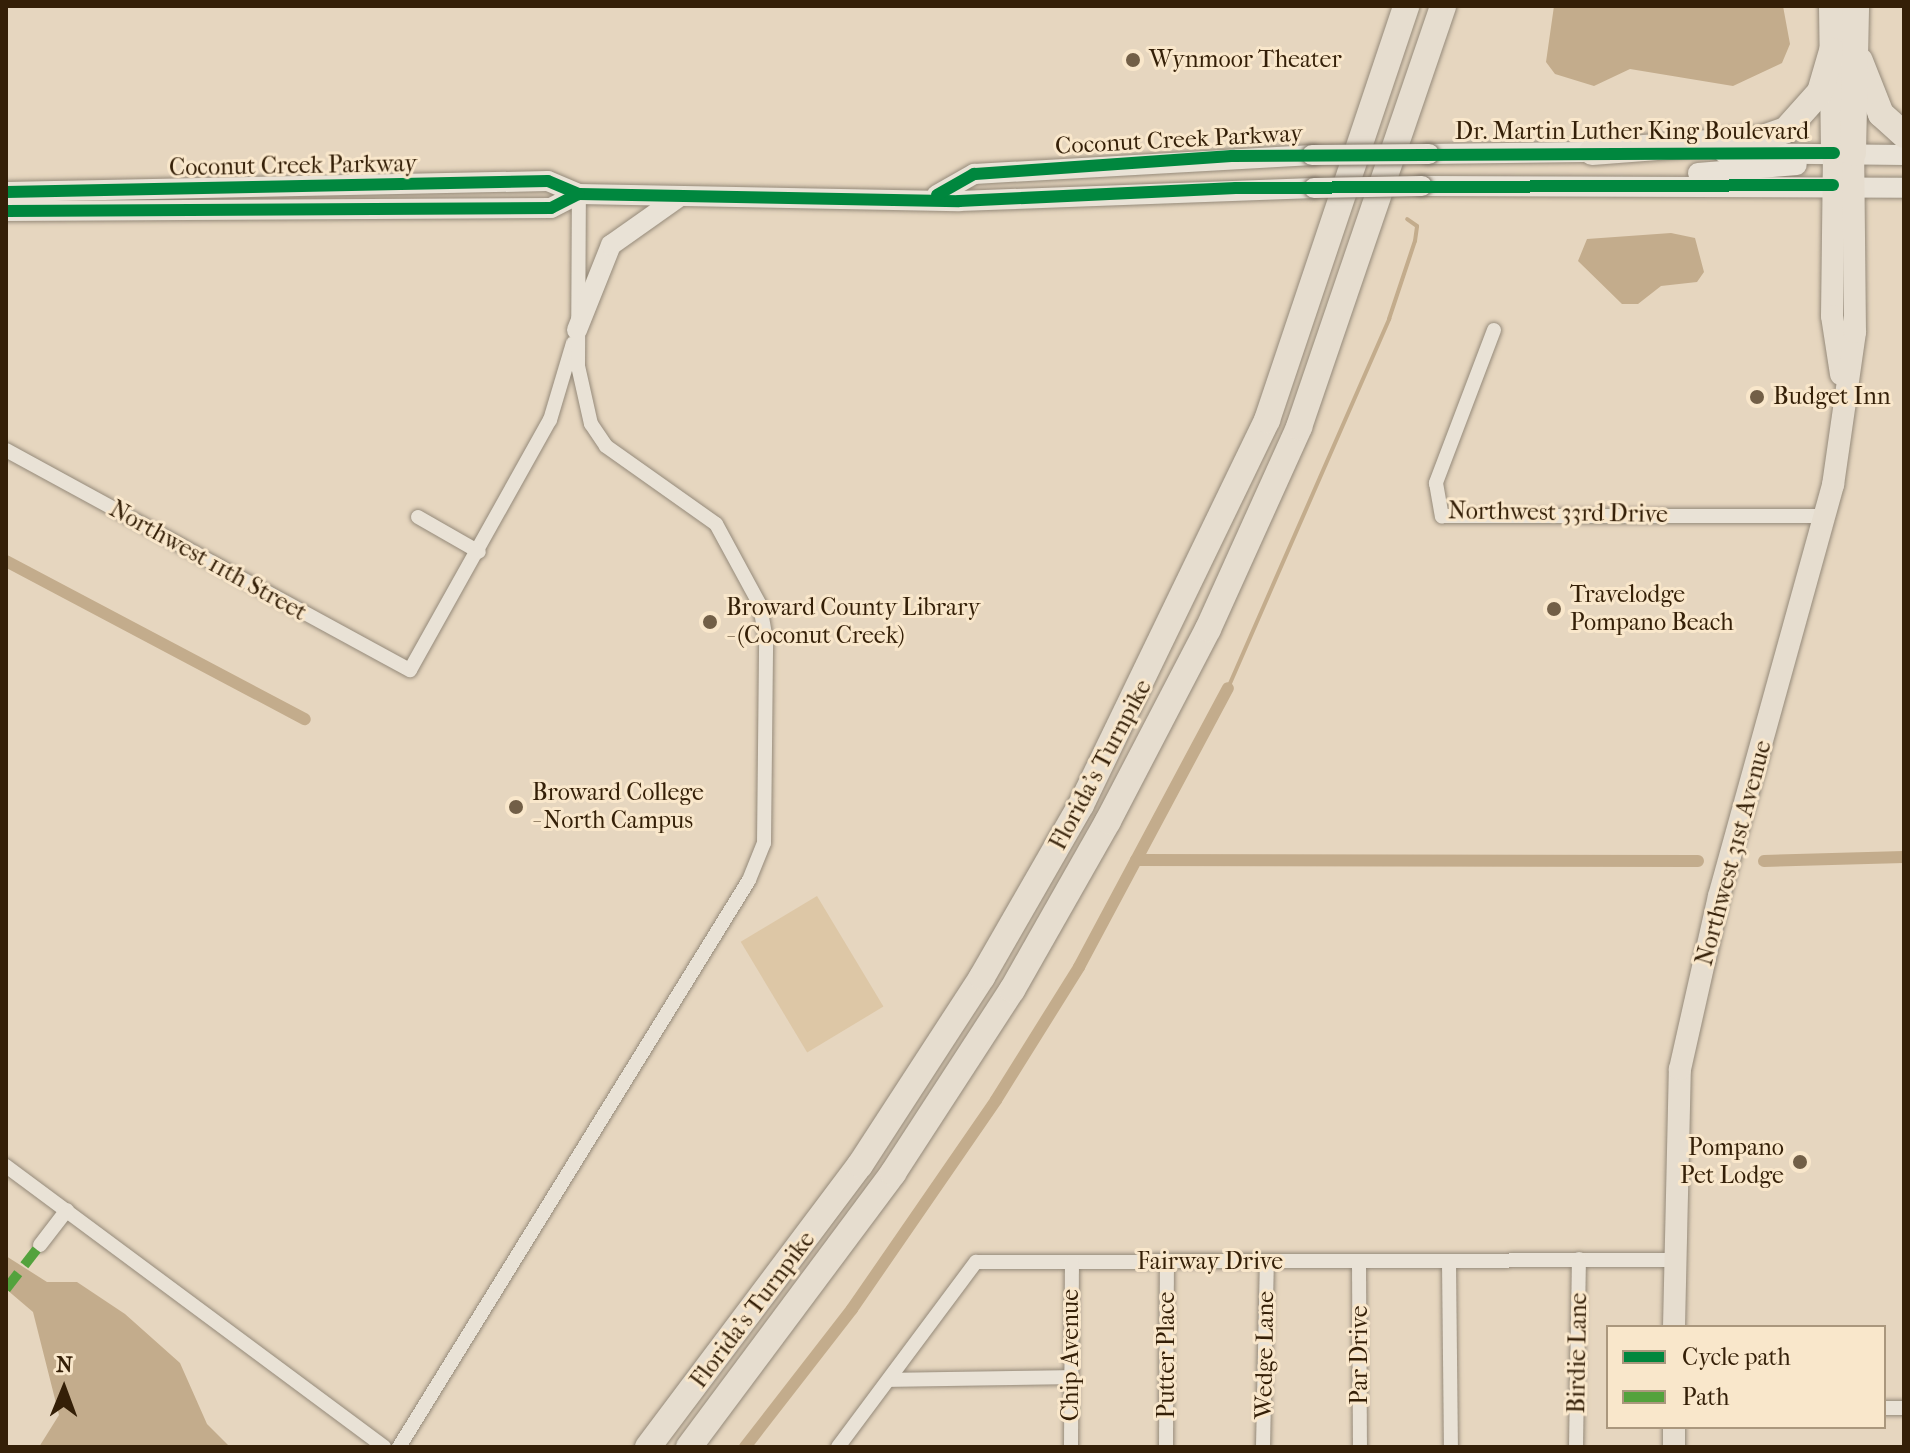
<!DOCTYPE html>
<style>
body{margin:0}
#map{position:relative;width:1910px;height:1453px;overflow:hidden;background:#e6d6bf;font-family:"IM FELL French Canon",serif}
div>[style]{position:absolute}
.green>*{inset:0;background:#ddc7a6;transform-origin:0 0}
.water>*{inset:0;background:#c3ac8c}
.stream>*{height:4px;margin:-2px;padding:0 2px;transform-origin:2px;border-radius:2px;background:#c3ac8c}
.canal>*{height:12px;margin:-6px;padding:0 6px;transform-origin:6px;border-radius:6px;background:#c3ac8c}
.roads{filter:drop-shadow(0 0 2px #958a7a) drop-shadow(0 0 2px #958a7a)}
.street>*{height:14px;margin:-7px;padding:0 7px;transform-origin:7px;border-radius:7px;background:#e9e2d6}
.secondary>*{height:20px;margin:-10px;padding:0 10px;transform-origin:10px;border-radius:10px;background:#e9e2d6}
.primary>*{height:22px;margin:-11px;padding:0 11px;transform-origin:11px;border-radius:11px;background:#e6ddcf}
.highway>*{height:26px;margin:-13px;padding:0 13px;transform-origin:13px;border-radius:13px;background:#e6ddcf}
.bridges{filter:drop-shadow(0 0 2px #7c7162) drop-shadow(0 0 2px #7c7162)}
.secondary-bridge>*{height:20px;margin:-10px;padding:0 10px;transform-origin:10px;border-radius:10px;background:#e9e2d6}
.quiet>*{height:10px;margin-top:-5px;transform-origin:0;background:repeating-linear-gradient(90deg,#53a23d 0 20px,transparent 0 30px)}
.cycleway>*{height:12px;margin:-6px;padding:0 6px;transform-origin:6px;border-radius:6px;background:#00873e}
.dots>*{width:22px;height:22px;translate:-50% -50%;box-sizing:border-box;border:4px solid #f9e7cb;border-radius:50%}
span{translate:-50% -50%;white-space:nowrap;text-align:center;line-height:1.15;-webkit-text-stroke:6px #f9e7cb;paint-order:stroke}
.poi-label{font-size:24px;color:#341f07}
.left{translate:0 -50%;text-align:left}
.right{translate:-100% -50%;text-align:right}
.street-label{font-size:24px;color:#341f07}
.frame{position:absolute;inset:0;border:8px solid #341f07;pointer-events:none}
.legend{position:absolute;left:1606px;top:1325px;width:280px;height:104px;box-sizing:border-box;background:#f9e7cb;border:2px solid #aa977d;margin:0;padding:10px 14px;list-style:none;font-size:24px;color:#341f07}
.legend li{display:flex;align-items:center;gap:16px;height:40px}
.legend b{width:40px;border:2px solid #aa977d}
.north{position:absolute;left:24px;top:1349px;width:80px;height:80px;-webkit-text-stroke:6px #f9e7cb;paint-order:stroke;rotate:1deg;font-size:22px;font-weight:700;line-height:32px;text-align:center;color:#341f07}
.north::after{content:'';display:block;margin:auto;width:28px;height:36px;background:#341f07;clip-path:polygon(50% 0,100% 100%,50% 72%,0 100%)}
</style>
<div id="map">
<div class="green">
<i style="left:817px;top:896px;width:129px;height:89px;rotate:59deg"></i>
</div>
<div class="water">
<i style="clip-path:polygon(1554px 6px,1783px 6px,1790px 44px,1782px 63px,1733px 86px,1630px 69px,1594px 86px,1555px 74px,1546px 62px)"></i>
<i style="clip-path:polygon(1671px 233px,1695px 238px,1704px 272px,1697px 282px,1661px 286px,1638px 304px,1622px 304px,1578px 261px,1587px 239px)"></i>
<i style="clip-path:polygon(6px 1256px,47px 1282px,77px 1282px,125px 1314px,180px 1363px,207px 1424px,230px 1447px,39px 1447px,59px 1415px,33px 1312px,6px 1289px)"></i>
</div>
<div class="stream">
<i style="left:1228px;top:688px;width:403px;rotate:-66.4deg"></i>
<i style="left:1389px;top:319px;width:82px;rotate:-71.6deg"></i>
<i style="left:1415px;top:241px;width:15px;rotate:-82deg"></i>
<i style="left:1417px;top:226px;width:12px;rotate:-145deg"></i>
</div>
<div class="canal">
<i style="left:6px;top:561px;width:338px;rotate:27.9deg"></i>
<i style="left:1136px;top:860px;width:562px;rotate:0.1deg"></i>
<i style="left:1764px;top:861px;width:140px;rotate:-1.6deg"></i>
<i style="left:745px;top:1447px;width:175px;rotate:-52.2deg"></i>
<i style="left:852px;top:1309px;width:254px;rotate:-55.4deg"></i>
<i style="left:996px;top:1100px;width:157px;rotate:-58deg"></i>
<i style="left:1079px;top:967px;width:316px;rotate:-61.9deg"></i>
</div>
<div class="roads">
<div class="street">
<i style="left:1494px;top:330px;width:164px;rotate:110.8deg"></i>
<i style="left:1436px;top:483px;width:34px;rotate:80deg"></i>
<i style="left:1442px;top:516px;width:380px"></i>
<i style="left:6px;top:450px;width:460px;rotate:28.6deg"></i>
<i style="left:410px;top:670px;width:287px;rotate:-60.8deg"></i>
<i style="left:550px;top:420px;width:80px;rotate:-73.4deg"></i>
<i style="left:418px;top:517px;width:70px;rotate:29.8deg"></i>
<i style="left:6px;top:1166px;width:471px;rotate:36.6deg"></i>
<i style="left:40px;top:1245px;width:44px;rotate:-52.4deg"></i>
<i style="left:1449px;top:1262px;width:185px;rotate:89.4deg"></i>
<i style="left:1359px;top:1263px;width:184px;rotate:89.7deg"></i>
<i style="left:889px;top:1380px;width:182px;rotate:-0.9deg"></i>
<i style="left:1884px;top:1408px;width:20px"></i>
<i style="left:399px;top:1447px;width:666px;rotate:-58.31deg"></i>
<i style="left:749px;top:880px;width:40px;rotate:-68deg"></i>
<i style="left:764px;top:843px;width:203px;rotate:-89.4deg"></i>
<i style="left:766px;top:640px;width:36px;rotate:-100deg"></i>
<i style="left:760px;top:605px;width:92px;rotate:-118.5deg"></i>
<i style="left:716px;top:524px;width:135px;rotate:-144.7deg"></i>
<i style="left:606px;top:446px;width:27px;rotate:-124deg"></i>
<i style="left:591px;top:424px;width:59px;rotate:-102.6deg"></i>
<i style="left:578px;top:366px;width:172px;rotate:-89.7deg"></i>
<i style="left:838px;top:1447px;width:231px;rotate:-53.3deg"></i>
<i style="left:976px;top:1262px;width:698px;rotate:-0.16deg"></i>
<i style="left:1071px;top:1447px;width:185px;rotate:-89.7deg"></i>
<i style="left:1166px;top:1447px;width:184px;rotate:-89.7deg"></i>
<i style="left:1263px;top:1447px;width:184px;rotate:-88.8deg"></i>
<i style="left:1576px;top:1447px;width:188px;rotate:-89.1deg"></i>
</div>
<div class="secondary">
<i style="left:1724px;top:153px;width:180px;rotate:0.6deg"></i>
<i style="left:1429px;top:154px;width:175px;rotate:-0.7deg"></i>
<i style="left:1698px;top:173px;width:99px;rotate:-4.6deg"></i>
<i style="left:1422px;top:186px;width:482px;rotate:0.2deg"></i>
<i style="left:6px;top:192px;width:542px;rotate:-1.16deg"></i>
<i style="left:548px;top:181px;width:34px;rotate:23deg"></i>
<i style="left:579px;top:194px;width:380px;rotate:1.1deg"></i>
<i style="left:959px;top:201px;width:355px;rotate:-2.1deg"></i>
<i style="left:937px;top:195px;width:43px;rotate:-29.6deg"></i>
<i style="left:974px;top:174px;width:339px;rotate:-3.2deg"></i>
<i style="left:6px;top:211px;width:545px;rotate:-0.32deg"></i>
<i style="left:551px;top:208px;width:31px;rotate:-27deg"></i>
<i style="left:577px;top:330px;width:92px;rotate:-68.2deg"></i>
<i style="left:611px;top:245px;width:83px;rotate:-35.2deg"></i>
</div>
<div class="primary">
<i style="left:1834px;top:153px;width:163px;rotate:90.7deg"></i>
<i style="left:1832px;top:316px;width:59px;rotate:81.2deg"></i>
<i style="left:1674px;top:1327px;width:258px;rotate:-88.7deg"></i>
<i style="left:1680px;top:1069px;width:177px;rotate:-77.3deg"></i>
<i style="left:1719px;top:896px;width:427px;rotate:-74.5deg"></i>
<i style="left:1833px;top:485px;width:155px;rotate:-81.8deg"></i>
<i style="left:1855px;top:332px;width:179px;rotate:-90.6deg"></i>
<i style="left:1674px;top:1447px;width:20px;rotate:-90deg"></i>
</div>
<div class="highway">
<i style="left:1832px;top:6px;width:147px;rotate:89.2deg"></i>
<i style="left:1860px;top:61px;width:57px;rotate:68.4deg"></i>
<i style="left:1881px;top:114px;width:31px;rotate:42deg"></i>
<i style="left:1592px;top:152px;width:169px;rotate:-4.4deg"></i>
<i style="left:1760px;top:139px;width:28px;rotate:-19deg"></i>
<i style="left:1786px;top:130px;width:51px;rotate:-48.2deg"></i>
<i style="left:1820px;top:92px;width:43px;rotate:-73.7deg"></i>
<i style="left:1853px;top:153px;width:147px;rotate:-88.8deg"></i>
<i style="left:648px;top:1447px;width:353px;rotate:-53.1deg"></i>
<i style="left:860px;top:1165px;width:224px;rotate:-57deg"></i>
<i style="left:982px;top:977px;width:198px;rotate:-60.1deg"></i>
<i style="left:1081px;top:805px;width:428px;rotate:-64.2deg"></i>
<i style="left:1267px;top:420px;width:437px;rotate:-71.4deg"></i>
<i style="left:689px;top:1447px;width:342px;rotate:-53.3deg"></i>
<i style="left:893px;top:1173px;width:218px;rotate:-57deg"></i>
<i style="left:1012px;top:990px;width:194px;rotate:-60.4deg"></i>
<i style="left:1108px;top:821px;width:216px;rotate:-62.5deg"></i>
<i style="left:1208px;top:629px;width:222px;rotate:-65.7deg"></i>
<i style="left:1299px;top:427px;width:445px;rotate:-71.1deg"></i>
</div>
</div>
<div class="bridges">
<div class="secondary-bridge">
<i style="left:1312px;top:155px;width:117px;rotate:-0.5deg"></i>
<i style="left:1314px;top:188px;width:108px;rotate:-1.1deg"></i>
</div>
</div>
<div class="quiet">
<i style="left:6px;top:1289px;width:56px;rotate:-52.3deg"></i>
</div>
<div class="cycleway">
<i style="left:6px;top:192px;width:542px;rotate:-1.16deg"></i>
<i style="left:548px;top:181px;width:34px;rotate:23deg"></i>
<i style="left:579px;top:194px;width:380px;rotate:1.1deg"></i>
<i style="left:959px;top:201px;width:277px;rotate:-2.7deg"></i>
<i style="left:1236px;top:188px;width:597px;rotate:-0.29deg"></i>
<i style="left:937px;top:195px;width:43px;rotate:-29.6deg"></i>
<i style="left:974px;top:174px;width:259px;rotate:-4deg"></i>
<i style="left:1232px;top:156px;width:602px;rotate:-0.29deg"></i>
<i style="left:6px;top:211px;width:545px;rotate:-0.32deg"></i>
<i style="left:551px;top:208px;width:31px;rotate:-27deg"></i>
</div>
<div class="dots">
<i style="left:1133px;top:60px;background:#725f47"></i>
<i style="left:1757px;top:397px;background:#725f47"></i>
<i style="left:1554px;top:609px;background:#725f47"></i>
<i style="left:710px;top:622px;background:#725f47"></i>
<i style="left:516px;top:807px;background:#725f47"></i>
<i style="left:1800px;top:1162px;background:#725f47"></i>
</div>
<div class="poi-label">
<span class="left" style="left:1149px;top:60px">Wynmoor Theater</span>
<span class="left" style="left:1773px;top:397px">Budget Inn</span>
<span class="left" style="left:1570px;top:609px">Travelodge<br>Pompano Beach</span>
<span class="left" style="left:726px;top:622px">Broward County Library<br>- (Coconut Creek)</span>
<span class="left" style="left:532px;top:807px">Broward College<br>- North Campus</span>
<span class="right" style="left:1784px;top:1162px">Pompano<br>Pet Lodge</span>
</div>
<div class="street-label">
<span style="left:1632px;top:132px">Dr. Martin Luther King Boulevard</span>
<span style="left:1179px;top:140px;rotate:-3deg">Coconut Creek Parkway</span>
<span style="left:293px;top:166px;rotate:-1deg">Coconut Creek Parkway</span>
<span style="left:1558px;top:513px;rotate:1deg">Northwest 33rd Drive</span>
<span style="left:208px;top:561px;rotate:29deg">Northwest 11th Street</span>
<span style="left:1101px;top:765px;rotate:-62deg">Florida's Turnpike</span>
<span style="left:1734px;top:853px;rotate:-75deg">Northwest 31st Avenue</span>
<span style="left:1210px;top:1262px">Fairway Drive</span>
<span style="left:753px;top:1310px;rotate:-53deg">Florida's Turnpike</span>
<span style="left:1578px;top:1353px;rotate:-89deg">Birdie Lane</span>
<span style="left:1071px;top:1355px;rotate:-90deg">Chip Avenue</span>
<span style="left:1167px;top:1355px;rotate:-90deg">Putter Place</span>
<span style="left:1265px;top:1355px;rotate:-89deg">Wedge Lane</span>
<span style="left:1360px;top:1355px;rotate:-90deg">Par Drive</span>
</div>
<div class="frame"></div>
<ul class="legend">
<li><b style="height:10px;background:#00873e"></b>Cycle path</li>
<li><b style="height:10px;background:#53a23d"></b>Path</li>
</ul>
<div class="north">N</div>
</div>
